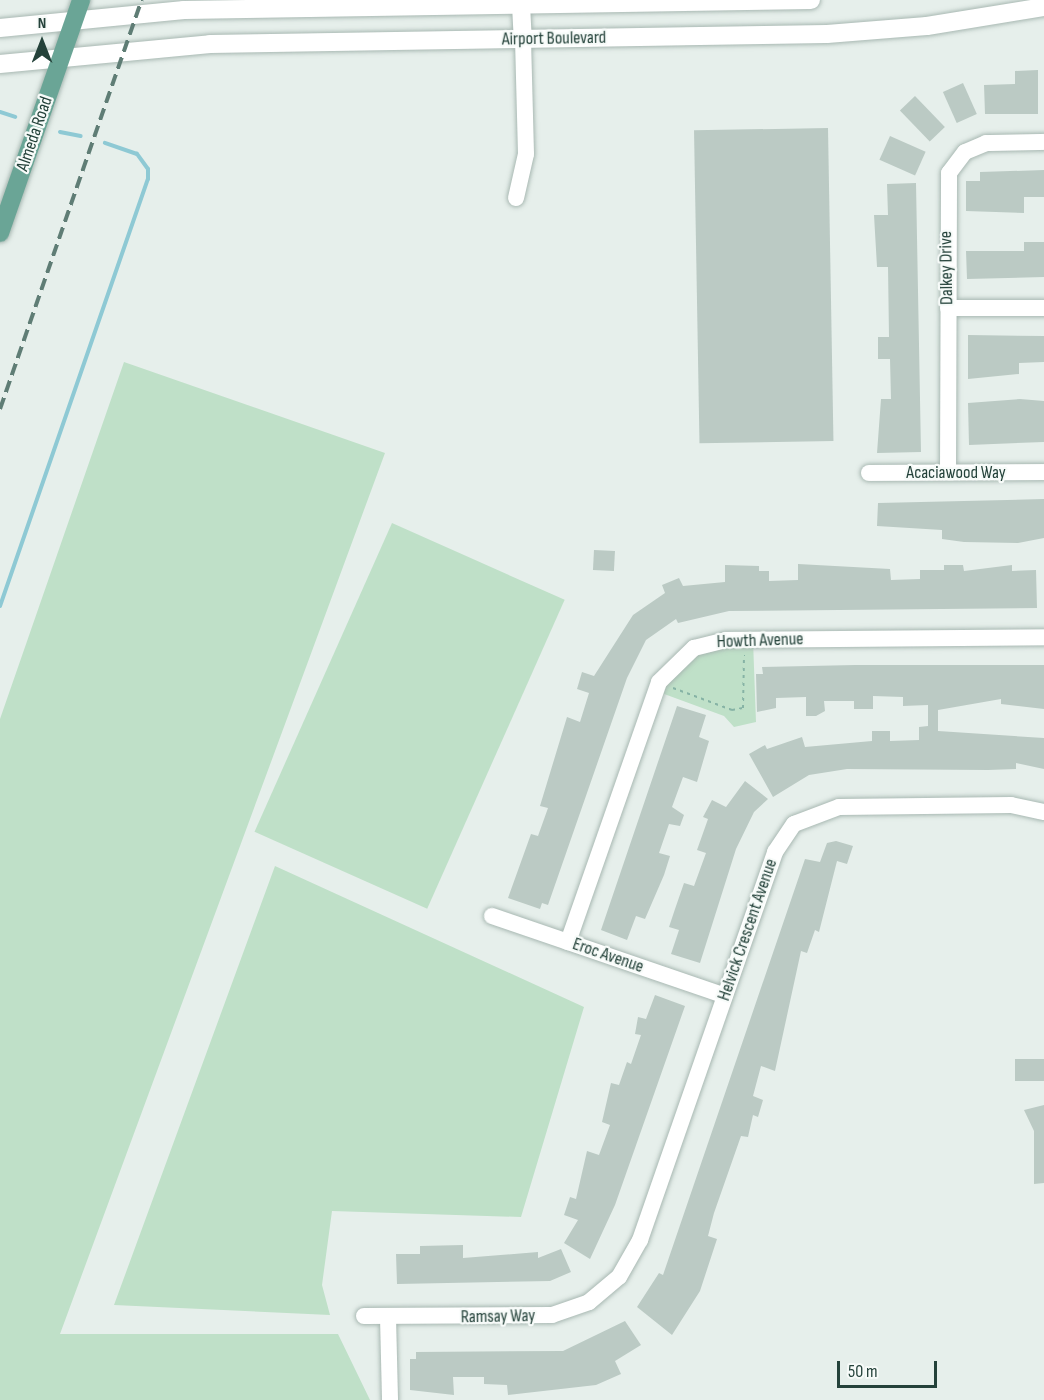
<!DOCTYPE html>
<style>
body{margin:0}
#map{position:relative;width:1044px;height:1400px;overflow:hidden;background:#e6efeb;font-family:"Sofia Sans Condensed",sans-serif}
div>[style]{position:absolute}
.green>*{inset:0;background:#bfe0c8;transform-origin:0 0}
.stream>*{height:4px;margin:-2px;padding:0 2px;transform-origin:2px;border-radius:2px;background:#8ec9d4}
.building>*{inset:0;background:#bbcac4;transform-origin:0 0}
.path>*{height:2px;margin-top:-1px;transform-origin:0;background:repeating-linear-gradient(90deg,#86b3a5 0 3px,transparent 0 7.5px)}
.roads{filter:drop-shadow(0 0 2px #a8b8b2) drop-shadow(0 0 2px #a8b8b2)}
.street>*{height:16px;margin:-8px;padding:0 8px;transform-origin:8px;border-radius:8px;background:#fff}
.secondary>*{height:18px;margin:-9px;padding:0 9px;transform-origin:9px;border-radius:9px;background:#fff}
.primary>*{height:18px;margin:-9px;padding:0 9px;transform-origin:9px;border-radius:9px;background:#6aa596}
.rail>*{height:4px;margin-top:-2px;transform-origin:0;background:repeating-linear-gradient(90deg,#5f7d75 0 12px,transparent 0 18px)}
span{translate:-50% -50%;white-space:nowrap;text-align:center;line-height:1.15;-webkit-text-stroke:4.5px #f7fbf9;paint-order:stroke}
.street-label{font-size:18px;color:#24423a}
.north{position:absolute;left:12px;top:12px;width:60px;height:60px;-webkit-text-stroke:4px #f7fbf9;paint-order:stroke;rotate:0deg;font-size:16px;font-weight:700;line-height:24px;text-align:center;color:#24423a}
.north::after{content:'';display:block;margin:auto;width:21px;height:27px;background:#24423a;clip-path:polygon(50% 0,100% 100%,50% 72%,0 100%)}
.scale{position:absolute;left:837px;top:1361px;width:100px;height:27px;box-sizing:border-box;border:3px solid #24423a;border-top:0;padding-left:8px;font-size:18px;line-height:21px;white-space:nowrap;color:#24423a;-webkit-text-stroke:4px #f7fbf9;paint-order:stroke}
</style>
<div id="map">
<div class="green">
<i style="clip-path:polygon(124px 362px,385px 453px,60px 1334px,338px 1334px,370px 1400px,0 1400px,0 719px)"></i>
<i style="left:392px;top:523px;width:189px;height:338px;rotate:24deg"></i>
<i style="clip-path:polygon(753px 640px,756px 722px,734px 727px,724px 716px,656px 691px,675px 662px)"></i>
<i style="clip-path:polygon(275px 866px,584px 1007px,521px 1217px,332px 1211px,322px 1285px,330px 1315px,114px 1305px)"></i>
</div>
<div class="stream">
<i style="left:0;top:112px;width:16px;rotate:18deg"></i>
<i style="left:60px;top:132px;width:21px;rotate:11deg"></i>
<i style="left:0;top:606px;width:452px;rotate:-70.9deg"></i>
<i style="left:148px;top:179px;width:10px;rotate:-90deg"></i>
<i style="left:148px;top:169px;width:19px;rotate:-126deg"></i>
<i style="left:137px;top:154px;width:34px;rotate:-161deg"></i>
</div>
<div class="building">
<i style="clip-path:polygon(1038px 70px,1038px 114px,985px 114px,984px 85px,1015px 84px,1015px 71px)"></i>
<i style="left:963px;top:83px;width:34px;height:22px;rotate:66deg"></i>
<i style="left:915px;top:96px;width:43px;height:21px;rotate:46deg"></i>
<i style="left:828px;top:128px;width:313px;height:134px;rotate:89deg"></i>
<i style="left:890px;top:136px;width:39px;height:26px;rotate:24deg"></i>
<i style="clip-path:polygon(1044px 170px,1044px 197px,1024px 197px,1024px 213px,966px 211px,966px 181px,980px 181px,980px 172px)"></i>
<i style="clip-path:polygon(916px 183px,921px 452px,877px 453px,881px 399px,891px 399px,890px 359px,878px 359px,878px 337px,889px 337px,888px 267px,877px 267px,874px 215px,888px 215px,887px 184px)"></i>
<i style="clip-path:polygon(1024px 242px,1044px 242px,1044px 277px,967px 279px,966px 251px,1024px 251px)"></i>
<i style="clip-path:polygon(968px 335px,1044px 336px,1044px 362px,1019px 363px,1019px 374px,968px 379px)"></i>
<i style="clip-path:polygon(1020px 399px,1044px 401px,1044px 442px,969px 445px,968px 403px)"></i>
<i style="clip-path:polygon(1044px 499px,1044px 538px,1018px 543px,964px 542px,942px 539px,942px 530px,877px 526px,878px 503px)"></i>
<i style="left:594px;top:550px;width:21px;height:20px;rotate:3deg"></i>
<i style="clip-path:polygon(798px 564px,890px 569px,891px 580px,920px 579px,920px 570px,944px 570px,944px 565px,963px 565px,964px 571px,1012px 565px,1012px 571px,1036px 570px,1037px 608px,729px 611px,678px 623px,676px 619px,646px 640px,627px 678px,548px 905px,542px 903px,540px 909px,508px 898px,531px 834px,538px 836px,548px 808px,540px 806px,567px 717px,580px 722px,589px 693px,577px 689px,582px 672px,594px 676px,633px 615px,665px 593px,662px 585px,679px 578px,683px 586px,725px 582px,725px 565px,759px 566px,759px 571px,769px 571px,769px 581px,798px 580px)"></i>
<i style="clip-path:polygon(855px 665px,1044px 665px,1044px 709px,1001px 704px,1001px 699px,938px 710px,938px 731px,1044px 738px,1044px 769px,1016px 763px,1016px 769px,988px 770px,847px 769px,809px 775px,773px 797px,749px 754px,765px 745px,767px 749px,802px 737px,805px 747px,872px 741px,872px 731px,890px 731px,890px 741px,919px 740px,919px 727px,928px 726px,928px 705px,903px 706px,903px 697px,873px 696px,873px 709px,854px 709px,854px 701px,824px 701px,825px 711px,816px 716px,806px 716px,806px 697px,776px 698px,776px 708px,757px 712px,756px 674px,763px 674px,762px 667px)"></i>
<i style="clip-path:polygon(677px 706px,706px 715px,699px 737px,709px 741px,697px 782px,683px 777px,672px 807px,684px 815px,680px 826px,669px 824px,659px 853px,670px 856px,664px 875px,645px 919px,636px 916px,627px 940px,601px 930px)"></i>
<i style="clip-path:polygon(745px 781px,768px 799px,754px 812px,736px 849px,700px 963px,671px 954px,679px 930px,669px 927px,675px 909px,684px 883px,694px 886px,706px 853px,697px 850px,708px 819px,703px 817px,712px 800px,726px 807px)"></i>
<i style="clip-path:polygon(836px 841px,853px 846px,847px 864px,837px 861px,819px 932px,815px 930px,807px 953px,801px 951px,775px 1071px,761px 1066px,753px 1096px,763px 1100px,758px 1117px,753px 1115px,748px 1137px,741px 1136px,714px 1213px,708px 1236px,717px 1239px,700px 1291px,672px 1335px,637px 1307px,659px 1273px,663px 1275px,805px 859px,820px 862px,827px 843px)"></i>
<i style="clip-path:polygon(655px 995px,685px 1006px,615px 1205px,590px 1259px,564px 1243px,578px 1220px,564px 1215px,570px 1197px,576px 1199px,587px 1151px,599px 1155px,610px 1125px,602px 1122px,611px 1083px,619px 1085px,627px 1062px,631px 1064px,641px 1035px,635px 1034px,638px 1017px,646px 1019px)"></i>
<i style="left:1044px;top:1059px;width:22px;height:29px;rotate:90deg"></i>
<i style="clip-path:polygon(1044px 1105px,1044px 1183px,1034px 1184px,1034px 1131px,1024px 1110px)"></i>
<i style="clip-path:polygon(463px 1245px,463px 1258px,538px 1252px,538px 1258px,561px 1249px,571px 1272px,550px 1281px,397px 1284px,396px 1254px,420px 1254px,420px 1246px)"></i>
<i style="clip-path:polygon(625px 1321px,641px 1345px,615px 1361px,621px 1374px,596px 1385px,508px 1395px,507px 1385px,484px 1384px,484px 1377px,453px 1377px,454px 1395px,410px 1390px,410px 1359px,416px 1359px,416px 1352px,563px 1351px)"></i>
</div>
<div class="path">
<i style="left:673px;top:688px;width:63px;rotate:20.4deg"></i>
<i style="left:732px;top:710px;width:11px;rotate:-10deg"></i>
<i style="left:743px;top:708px;width:53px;rotate:-88.9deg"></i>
</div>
<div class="roads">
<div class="street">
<i style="left:516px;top:198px;width:45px;rotate:-77.2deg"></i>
<i style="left:526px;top:154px;width:114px;rotate:-91.5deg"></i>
<i style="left:948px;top:308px;width:96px"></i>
<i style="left:948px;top:472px;width:299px;rotate:-89.8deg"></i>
<i style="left:949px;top:173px;width:26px;rotate:-53deg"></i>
<i style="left:965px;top:152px;width:23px;rotate:-23deg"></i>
<i style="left:986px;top:143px;width:58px;rotate:-1deg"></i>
<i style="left:869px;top:473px;width:175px;rotate:-0.3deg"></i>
<i style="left:492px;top:916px;width:246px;rotate:18.9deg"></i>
<i style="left:568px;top:942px;width:275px;rotate:-70.7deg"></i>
<i style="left:659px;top:682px;width:49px;rotate:-44.2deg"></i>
<i style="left:694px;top:648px;width:33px;rotate:-14deg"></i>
<i style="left:726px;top:640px;width:318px;rotate:-0.5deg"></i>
<i style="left:364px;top:1316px;width:188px;rotate:-0.3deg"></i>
<i style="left:552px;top:1315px;width:39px;rotate:-19deg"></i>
<i style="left:589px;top:1302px;width:39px;rotate:-40deg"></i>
<i style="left:619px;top:1277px;width:43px;rotate:-60.4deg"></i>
<i style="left:640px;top:1240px;width:411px;rotate:-70.8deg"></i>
<i style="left:775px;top:852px;width:34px;rotate:-56deg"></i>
<i style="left:794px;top:824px;width:48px;rotate:-20.7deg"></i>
<i style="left:839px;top:807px;width:172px;rotate:-0.7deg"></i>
<i style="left:1011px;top:805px;width:34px;rotate:12deg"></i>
<i style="left:388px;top:1317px;width:83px;rotate:88.6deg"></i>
</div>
<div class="secondary">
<i style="left:521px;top:5px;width:35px;rotate:87deg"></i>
<i style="left:0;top:28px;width:185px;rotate:-5.6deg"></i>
<i style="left:184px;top:10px;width:627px;rotate:-0.91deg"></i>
<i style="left:0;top:64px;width:211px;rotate:-5.4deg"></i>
<i style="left:210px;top:44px;width:617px;rotate:-0.93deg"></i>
<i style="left:827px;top:34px;width:100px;rotate:-4.6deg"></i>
<i style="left:927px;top:26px;width:119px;rotate:-9.2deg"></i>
</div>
<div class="primary">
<i style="left:0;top:233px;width:247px;rotate:-70.8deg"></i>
</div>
</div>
<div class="rail">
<i style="left:0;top:409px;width:433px;rotate:-70.9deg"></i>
</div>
<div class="street-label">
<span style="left:554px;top:39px;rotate:-1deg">Airport Boulevard</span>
<span style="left:35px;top:134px;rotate:-71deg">Almeda Road</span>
<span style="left:947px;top:268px;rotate:-91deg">Dalkey Drive</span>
<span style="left:956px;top:473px">Acaciawood Way</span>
<span style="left:760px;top:641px;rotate:-2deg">Howth Avenue</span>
<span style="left:748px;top:930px;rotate:-71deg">Helvick Crescent Avenue</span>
<span style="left:608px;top:956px;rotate:19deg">Eroc Avenue</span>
<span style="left:498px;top:1317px;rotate:-1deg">Ramsay Way</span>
</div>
<div class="north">N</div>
<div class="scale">50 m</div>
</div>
